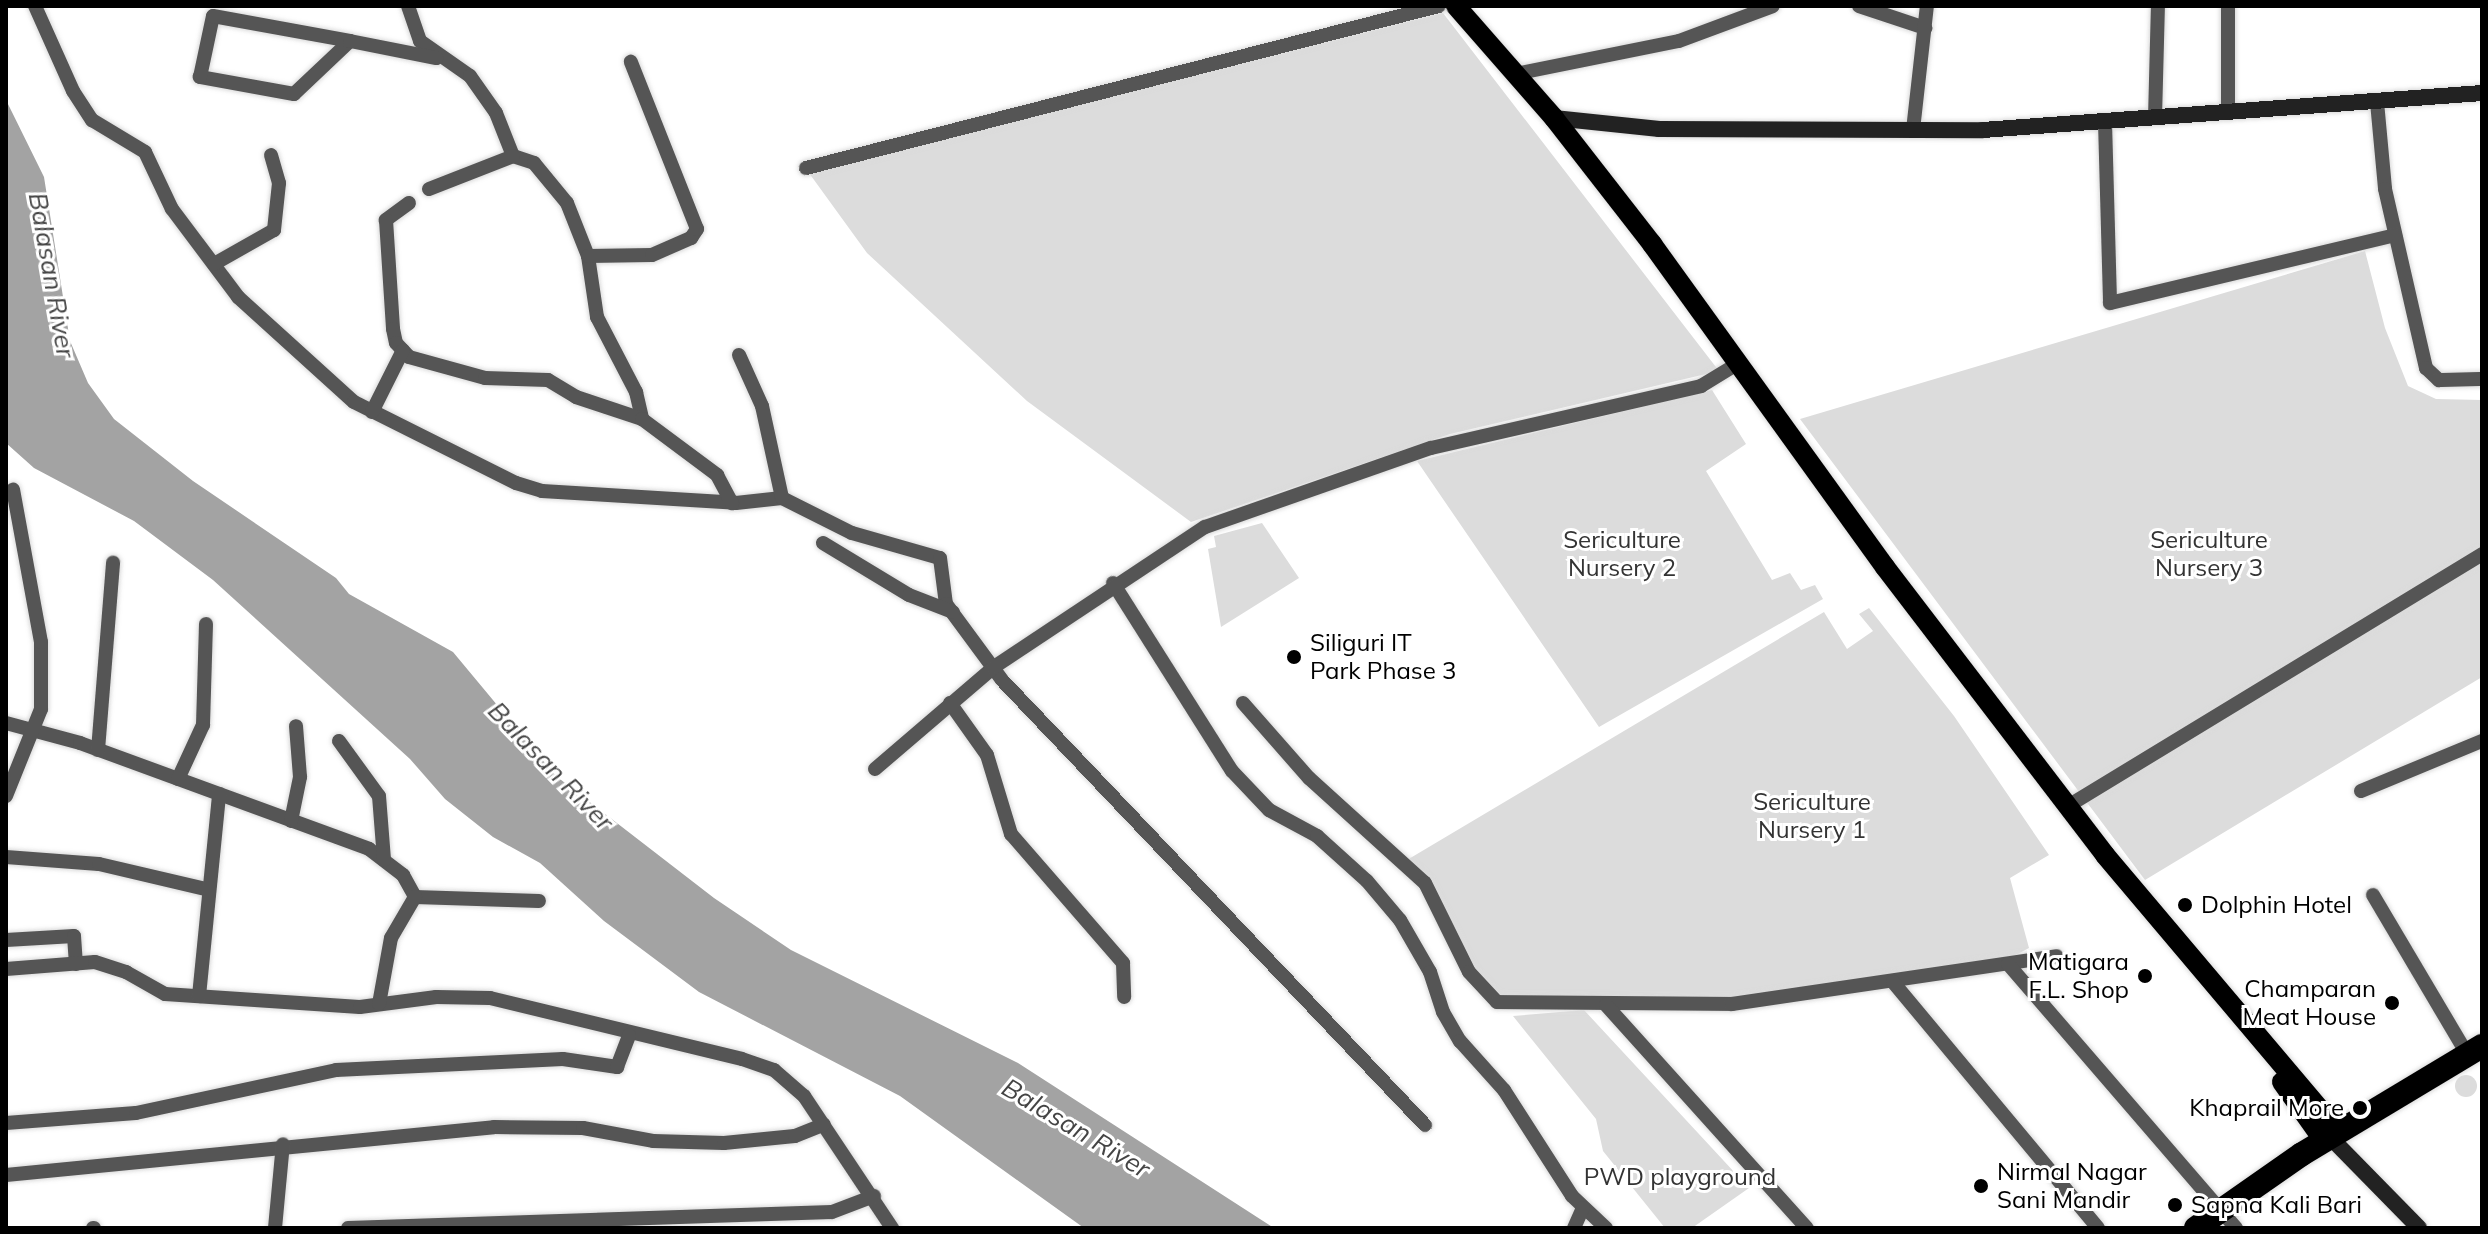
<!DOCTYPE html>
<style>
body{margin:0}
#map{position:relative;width:2488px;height:1234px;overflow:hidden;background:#fff;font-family:Mulish,sans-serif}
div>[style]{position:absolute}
.green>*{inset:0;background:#dcdcdc}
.round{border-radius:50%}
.water>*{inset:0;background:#a3a3a3}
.roads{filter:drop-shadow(0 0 2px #dbdbdb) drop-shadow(0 0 2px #dbdbdb)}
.street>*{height:14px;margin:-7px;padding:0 7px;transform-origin:7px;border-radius:7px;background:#555}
.secondary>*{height:16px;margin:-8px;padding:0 8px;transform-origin:8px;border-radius:8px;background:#222}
.primary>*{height:20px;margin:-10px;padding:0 10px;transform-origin:10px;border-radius:10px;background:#000}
.highway>*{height:24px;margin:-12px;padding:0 12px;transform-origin:12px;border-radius:12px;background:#000}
.dots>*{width:22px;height:22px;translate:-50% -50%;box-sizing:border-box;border:4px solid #fff;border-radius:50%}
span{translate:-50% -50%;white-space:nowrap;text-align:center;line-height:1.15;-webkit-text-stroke:6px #fff;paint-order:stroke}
.park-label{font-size:24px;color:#333}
.poi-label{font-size:24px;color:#000}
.left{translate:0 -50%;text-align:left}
.right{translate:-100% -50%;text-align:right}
.water-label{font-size:26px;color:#444;font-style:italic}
.frame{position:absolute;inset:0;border:8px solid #000;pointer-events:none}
</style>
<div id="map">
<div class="green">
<i style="clip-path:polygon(1443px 13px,1719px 371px,1450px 434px,1191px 522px,1027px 401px,867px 253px,809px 173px)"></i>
<i style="clip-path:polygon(2365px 251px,2385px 328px,2408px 386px,2436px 399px,2482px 400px,2482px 677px,2145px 880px,1800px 419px)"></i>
<i style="clip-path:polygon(1712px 390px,1746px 444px,1706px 471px,1772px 580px,1790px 573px,1801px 590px,1815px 585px,1823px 599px,1599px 727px,1417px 461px)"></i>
<i style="clip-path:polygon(1262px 523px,1299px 578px,1221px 627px,1208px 549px,1216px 547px,1214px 536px)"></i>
<i style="clip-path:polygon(1869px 608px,1954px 716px,2049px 855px,2010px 878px,2029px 948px,2008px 959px,1736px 1000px,1499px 999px,1489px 993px,1407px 860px,1824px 612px,1847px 649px,1873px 631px,1859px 614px)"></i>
<i style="clip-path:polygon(1584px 1010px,1749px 1188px,1692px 1228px,1665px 1228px,1603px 1151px,1596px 1119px,1513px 1016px)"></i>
<i class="round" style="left:2455px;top:1075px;width:22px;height:22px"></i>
</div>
<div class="water">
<i style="clip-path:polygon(6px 100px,44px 177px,70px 341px,88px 383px,114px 419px,193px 481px,336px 578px,349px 594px,453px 652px,556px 776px,714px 898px,791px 950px,1018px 1063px,1274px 1228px,1084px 1228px,900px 1096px,699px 992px,604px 921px,540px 863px,493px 837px,445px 799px,410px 759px,213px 580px,134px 521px,34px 468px,6px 443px)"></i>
</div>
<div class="roads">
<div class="street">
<i style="left:35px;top:6px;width:93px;rotate:65.9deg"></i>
<i style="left:73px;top:91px;width:35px;rotate:57deg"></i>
<i style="left:92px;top:120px;width:62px;rotate:31.1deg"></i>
<i style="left:145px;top:152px;width:63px;rotate:64.7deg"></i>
<i style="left:172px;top:209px;width:110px;rotate:53.1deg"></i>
<i style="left:238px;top:297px;width:156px;rotate:42.2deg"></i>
<i style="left:354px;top:402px;width:181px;rotate:26.6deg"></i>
<i style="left:516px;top:483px;width:27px;rotate:17deg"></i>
<i style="left:542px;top:491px;width:194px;rotate:3.5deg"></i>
<i style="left:736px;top:503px;width:46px;rotate:-6.2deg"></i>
<i style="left:782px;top:498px;width:78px;rotate:26.6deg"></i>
<i style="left:852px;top:533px;width:91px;rotate:15.9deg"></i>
<i style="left:940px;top:558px;width:46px;rotate:82.6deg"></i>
<i style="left:946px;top:604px;width:94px;rotate:53.6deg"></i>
<i style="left:1002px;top:680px;width:614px;rotate:46.45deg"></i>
<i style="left:408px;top:6px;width:37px;rotate:71deg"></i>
<i style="left:420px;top:41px;width:61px;rotate:35deg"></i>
<i style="left:470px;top:76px;width:45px;rotate:54.9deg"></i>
<i style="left:496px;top:113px;width:46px;rotate:68.4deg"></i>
<i style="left:513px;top:156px;width:22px;rotate:18deg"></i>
<i style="left:534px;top:163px;width:52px;rotate:50.5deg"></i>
<i style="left:567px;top:203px;width:57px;rotate:68.4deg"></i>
<i style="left:588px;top:256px;width:62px;rotate:81.6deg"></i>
<i style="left:597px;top:317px;width:85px;rotate:62.5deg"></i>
<i style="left:636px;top:392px;width:28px;rotate:77deg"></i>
<i style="left:1859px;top:6px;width:70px;rotate:18.4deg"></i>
<i style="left:350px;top:41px;width:77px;rotate:136.6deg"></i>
<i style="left:294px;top:94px;width:96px;rotate:-169.7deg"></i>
<i style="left:200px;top:77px;width:62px;rotate:-78deg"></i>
<i style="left:213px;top:16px;width:139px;rotate:10.3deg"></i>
<i style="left:350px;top:41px;width:88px;rotate:11.2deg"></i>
<i style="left:1515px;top:74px;width:167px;rotate:-11.4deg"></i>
<i style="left:1679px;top:41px;width:100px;rotate:-20.4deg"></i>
<i style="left:2377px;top:102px;width:87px;rotate:84.7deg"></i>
<i style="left:2385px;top:189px;width:184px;rotate:77.1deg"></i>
<i style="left:2426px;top:368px;width:18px;rotate:43deg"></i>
<i style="left:2439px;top:380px;width:43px;rotate:-1.3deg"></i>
<i style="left:2228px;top:113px;width:107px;rotate:-90deg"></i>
<i style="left:2155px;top:118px;width:112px;rotate:-88.5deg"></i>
<i style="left:2105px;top:122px;width:181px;rotate:88.4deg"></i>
<i style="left:2110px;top:303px;width:293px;rotate:-13.4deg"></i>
<i style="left:1913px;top:130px;width:125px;rotate:-83.6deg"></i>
<i style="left:806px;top:168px;width:653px;rotate:-14.36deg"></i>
<i style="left:429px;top:189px;width:90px;rotate:-21.4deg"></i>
<i style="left:409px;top:203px;width:29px;rotate:144deg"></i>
<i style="left:386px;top:220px;width:109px;rotate:86.3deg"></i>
<i style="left:393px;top:329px;width:14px;rotate:78deg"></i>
<i style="left:396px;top:343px;width:19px;rotate:47deg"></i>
<i style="left:409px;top:357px;width:79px;rotate:15.4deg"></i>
<i style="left:485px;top:378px;width:63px;rotate:1.8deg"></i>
<i style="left:548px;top:380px;width:33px;rotate:31deg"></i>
<i style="left:576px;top:397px;width:70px;rotate:18.4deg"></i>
<i style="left:642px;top:419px;width:94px;rotate:36.7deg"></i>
<i style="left:717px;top:475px;width:32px;rotate:62deg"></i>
<i style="left:588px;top:256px;width:64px;rotate:-0.9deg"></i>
<i style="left:652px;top:255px;width:43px;rotate:-23.6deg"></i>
<i style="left:691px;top:238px;width:11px;rotate:-56deg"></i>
<i style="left:697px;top:229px;width:180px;rotate:-111.6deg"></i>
<i style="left:214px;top:264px;width:69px;rotate:-29.5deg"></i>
<i style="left:274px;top:230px;width:47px;rotate:-83.9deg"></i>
<i style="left:279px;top:183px;width:29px;rotate:-106deg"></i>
<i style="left:739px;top:355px;width:56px;rotate:65.7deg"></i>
<i style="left:762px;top:406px;width:94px;rotate:77.7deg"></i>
<i style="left:372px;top:412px;width:69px;rotate:-63.4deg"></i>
<i style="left:823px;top:543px;width:100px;rotate:31.2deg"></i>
<i style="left:909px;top:595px;width:47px;rotate:21.1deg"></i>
<i style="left:1113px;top:583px;width:222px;rotate:57.7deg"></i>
<i style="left:1232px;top:771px;width:54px;rotate:46.5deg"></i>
<i style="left:1269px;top:810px;width:55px;rotate:28.4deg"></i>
<i style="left:1317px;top:836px;width:67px;rotate:42deg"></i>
<i style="left:1367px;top:881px;width:51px;rotate:49.8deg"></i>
<i style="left:1400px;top:920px;width:60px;rotate:60deg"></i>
<i style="left:1430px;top:972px;width:42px;rotate:72deg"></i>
<i style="left:1443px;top:1012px;width:34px;rotate:60deg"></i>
<i style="left:1460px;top:1041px;width:66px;rotate:48.1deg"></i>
<i style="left:1504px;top:1090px;width:126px;rotate:57.3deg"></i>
<i style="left:1572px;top:1196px;width:47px;rotate:43.3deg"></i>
<i style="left:950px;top:703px;width:64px;rotate:54.6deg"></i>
<i style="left:987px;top:755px;width:83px;rotate:73.1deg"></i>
<i style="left:1011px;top:834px;width:171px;rotate:49deg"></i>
<i style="left:1123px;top:963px;width:34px;rotate:88deg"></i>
<i style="left:1243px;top:703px;width:100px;rotate:48.7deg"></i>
<i style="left:1309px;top:778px;width:156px;rotate:42.2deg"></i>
<i style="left:1425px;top:883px;width:99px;rotate:63.7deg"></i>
<i style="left:1469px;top:972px;width:41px;rotate:47deg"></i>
<i style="left:1497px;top:1002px;width:235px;rotate:0.5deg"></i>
<i style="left:1732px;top:1004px;width:328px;rotate:-8.4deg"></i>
<i style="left:6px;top:723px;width:77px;rotate:15.1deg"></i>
<i style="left:80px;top:743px;width:308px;rotate:20.1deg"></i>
<i style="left:369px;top:849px;width:43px;rotate:37.4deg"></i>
<i style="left:403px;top:875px;width:25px;rotate:61deg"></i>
<i style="left:415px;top:897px;width:124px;rotate:1.8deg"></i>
<i style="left:339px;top:741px;width:68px;rotate:54deg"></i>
<i style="left:379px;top:796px;width:64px;rotate:85.5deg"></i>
<i style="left:98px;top:750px;width:188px;rotate:-85.4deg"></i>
<i style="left:875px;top:769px;width:157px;rotate:-40.6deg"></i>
<i style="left:994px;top:667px;width:253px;rotate:-33.6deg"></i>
<i style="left:1205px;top:527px;width:239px;rotate:-19.3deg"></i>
<i style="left:1431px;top:448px;width:277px;rotate:-12.9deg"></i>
<i style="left:1701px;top:386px;width:42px;rotate:-31.4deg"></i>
<i style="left:178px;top:779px;width:60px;rotate:-65.2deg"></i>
<i style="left:203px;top:725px;width:101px;rotate:-88.3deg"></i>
<i style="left:2361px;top:791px;width:131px;rotate:-22.5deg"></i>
<i style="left:6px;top:796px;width:94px;rotate:-68.1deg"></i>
<i style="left:41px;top:709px;width:67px;rotate:-90deg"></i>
<i style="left:41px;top:642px;width:155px;rotate:-100.4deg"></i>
<i style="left:2068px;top:806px;width:485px;rotate:-31.3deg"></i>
<i style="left:291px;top:821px;width:45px;rotate:-78.4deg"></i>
<i style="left:300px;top:777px;width:51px;rotate:-94.5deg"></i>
<i style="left:6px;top:857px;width:93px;rotate:4.3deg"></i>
<i style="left:99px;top:864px;width:110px;rotate:13.2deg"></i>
<i style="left:2373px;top:895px;width:182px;rotate:59.4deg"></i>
<i style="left:6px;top:940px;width:68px;rotate:-3.4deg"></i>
<i style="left:74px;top:936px;width:28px;rotate:86deg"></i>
<i style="left:2008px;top:964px;width:349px;rotate:49.2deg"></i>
<i style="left:6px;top:969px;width:89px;rotate:-4.5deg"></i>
<i style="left:95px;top:962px;width:33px;rotate:18deg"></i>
<i style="left:126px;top:972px;width:45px;rotate:29.4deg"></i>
<i style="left:165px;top:994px;width:195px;rotate:3.8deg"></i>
<i style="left:360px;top:1007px;width:77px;rotate:-7.5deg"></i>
<i style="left:436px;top:997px;width:54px;rotate:1.1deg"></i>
<i style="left:490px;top:998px;width:259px;rotate:13.6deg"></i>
<i style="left:742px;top:1059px;width:34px;rotate:19deg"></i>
<i style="left:774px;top:1070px;width:40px;rotate:41deg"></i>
<i style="left:804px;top:1096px;width:159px;rotate:56.3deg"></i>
<i style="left:1893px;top:982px;width:320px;rotate:50.2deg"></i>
<i style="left:199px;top:996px;width:203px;rotate:-84.3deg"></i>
<i style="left:379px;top:1004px;width:67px;rotate:-79.7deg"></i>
<i style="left:391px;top:938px;width:48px;rotate:-59.7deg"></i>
<i style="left:1606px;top:1005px;width:300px;rotate:48deg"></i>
<i style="left:6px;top:1123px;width:130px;rotate:-4.4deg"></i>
<i style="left:136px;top:1113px;width:205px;rotate:-12.1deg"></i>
<i style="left:336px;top:1070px;width:227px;rotate:-2.8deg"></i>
<i style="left:563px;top:1059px;width:55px;rotate:8.4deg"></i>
<i style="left:617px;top:1067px;width:34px;rotate:-69deg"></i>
<i style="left:6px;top:1175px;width:490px;rotate:-5.6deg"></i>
<i style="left:494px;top:1127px;width:89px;rotate:0.6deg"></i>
<i style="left:583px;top:1128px;width:71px;rotate:10.5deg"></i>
<i style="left:653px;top:1141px;width:71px;rotate:1.6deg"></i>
<i style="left:724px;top:1143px;width:71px;rotate:-5.6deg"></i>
<i style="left:795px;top:1136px;width:31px;rotate:-22deg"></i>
<i style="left:93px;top:1228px;width:1px"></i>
<i style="left:275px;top:1228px;width:84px;rotate:-84.6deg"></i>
<i style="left:348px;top:1228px;width:484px;rotate:-1.9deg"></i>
<i style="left:832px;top:1212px;width:45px;rotate:-20.9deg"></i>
<i style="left:1574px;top:1228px;width:22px;rotate:-66deg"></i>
</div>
<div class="secondary">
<i style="left:1554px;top:118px;width:106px;rotate:6deg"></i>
<i style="left:1659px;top:129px;width:324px;rotate:0.2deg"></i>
<i style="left:1983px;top:130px;width:500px;rotate:-4.24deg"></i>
<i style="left:2330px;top:1137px;width:127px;rotate:45.6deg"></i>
</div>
<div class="primary">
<i style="left:1456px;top:6px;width:149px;rotate:48.8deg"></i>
<i style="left:1554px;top:118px;width:160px;rotate:52.1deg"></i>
<i style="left:1652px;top:244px;width:398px;rotate:54.2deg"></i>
<i style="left:1885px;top:567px;width:362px;rotate:52.6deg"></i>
<i style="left:2105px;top:855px;width:363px;rotate:49.8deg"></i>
<i style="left:2282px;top:1082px;width:72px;rotate:54.6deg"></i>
</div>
<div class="highway">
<i style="left:2196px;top:1228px;width:129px;rotate:-34.9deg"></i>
<i style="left:2302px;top:1154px;width:210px;rotate:-31deg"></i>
</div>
</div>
<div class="dots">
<i style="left:1294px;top:657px;background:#000"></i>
<i style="left:2185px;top:905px;background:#000"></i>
<i style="left:2145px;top:976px;background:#000"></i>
<i style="left:2392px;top:1003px;background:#000"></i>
<i style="left:2360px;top:1108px;background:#000"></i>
<i style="left:1981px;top:1186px;background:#000"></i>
<i style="left:2175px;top:1205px;background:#000"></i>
</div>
<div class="park-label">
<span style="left:1622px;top:554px">Sericulture<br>Nursery 2</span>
<span style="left:2209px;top:554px">Sericulture<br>Nursery 3</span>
<span style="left:1812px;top:816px">Sericulture<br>Nursery 1</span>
<span style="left:1680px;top:1177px">PWD playground</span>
</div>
<div class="poi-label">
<span class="left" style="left:1310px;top:657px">Siliguri IT<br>Park Phase 3</span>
<span class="left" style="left:2201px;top:905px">Dolphin Hotel</span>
<span class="right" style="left:2129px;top:976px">Matigara<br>F.L. Shop</span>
<span class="right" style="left:2376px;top:1003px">Champaran<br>Meat House</span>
<span class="right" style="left:2344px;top:1108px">Khaprail More</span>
<span class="left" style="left:1997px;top:1186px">Nirmal Nagar<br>Sani Mandir</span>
<span class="left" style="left:2191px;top:1205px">Sapna Kali Bari</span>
</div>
<div class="water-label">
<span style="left:52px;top:275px;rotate:80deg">Balasan River</span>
<span style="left:551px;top:766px;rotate:46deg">Balasan River</span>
<span style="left:1076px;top:1128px;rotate:31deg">Balasan River</span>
</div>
<div class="frame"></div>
</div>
